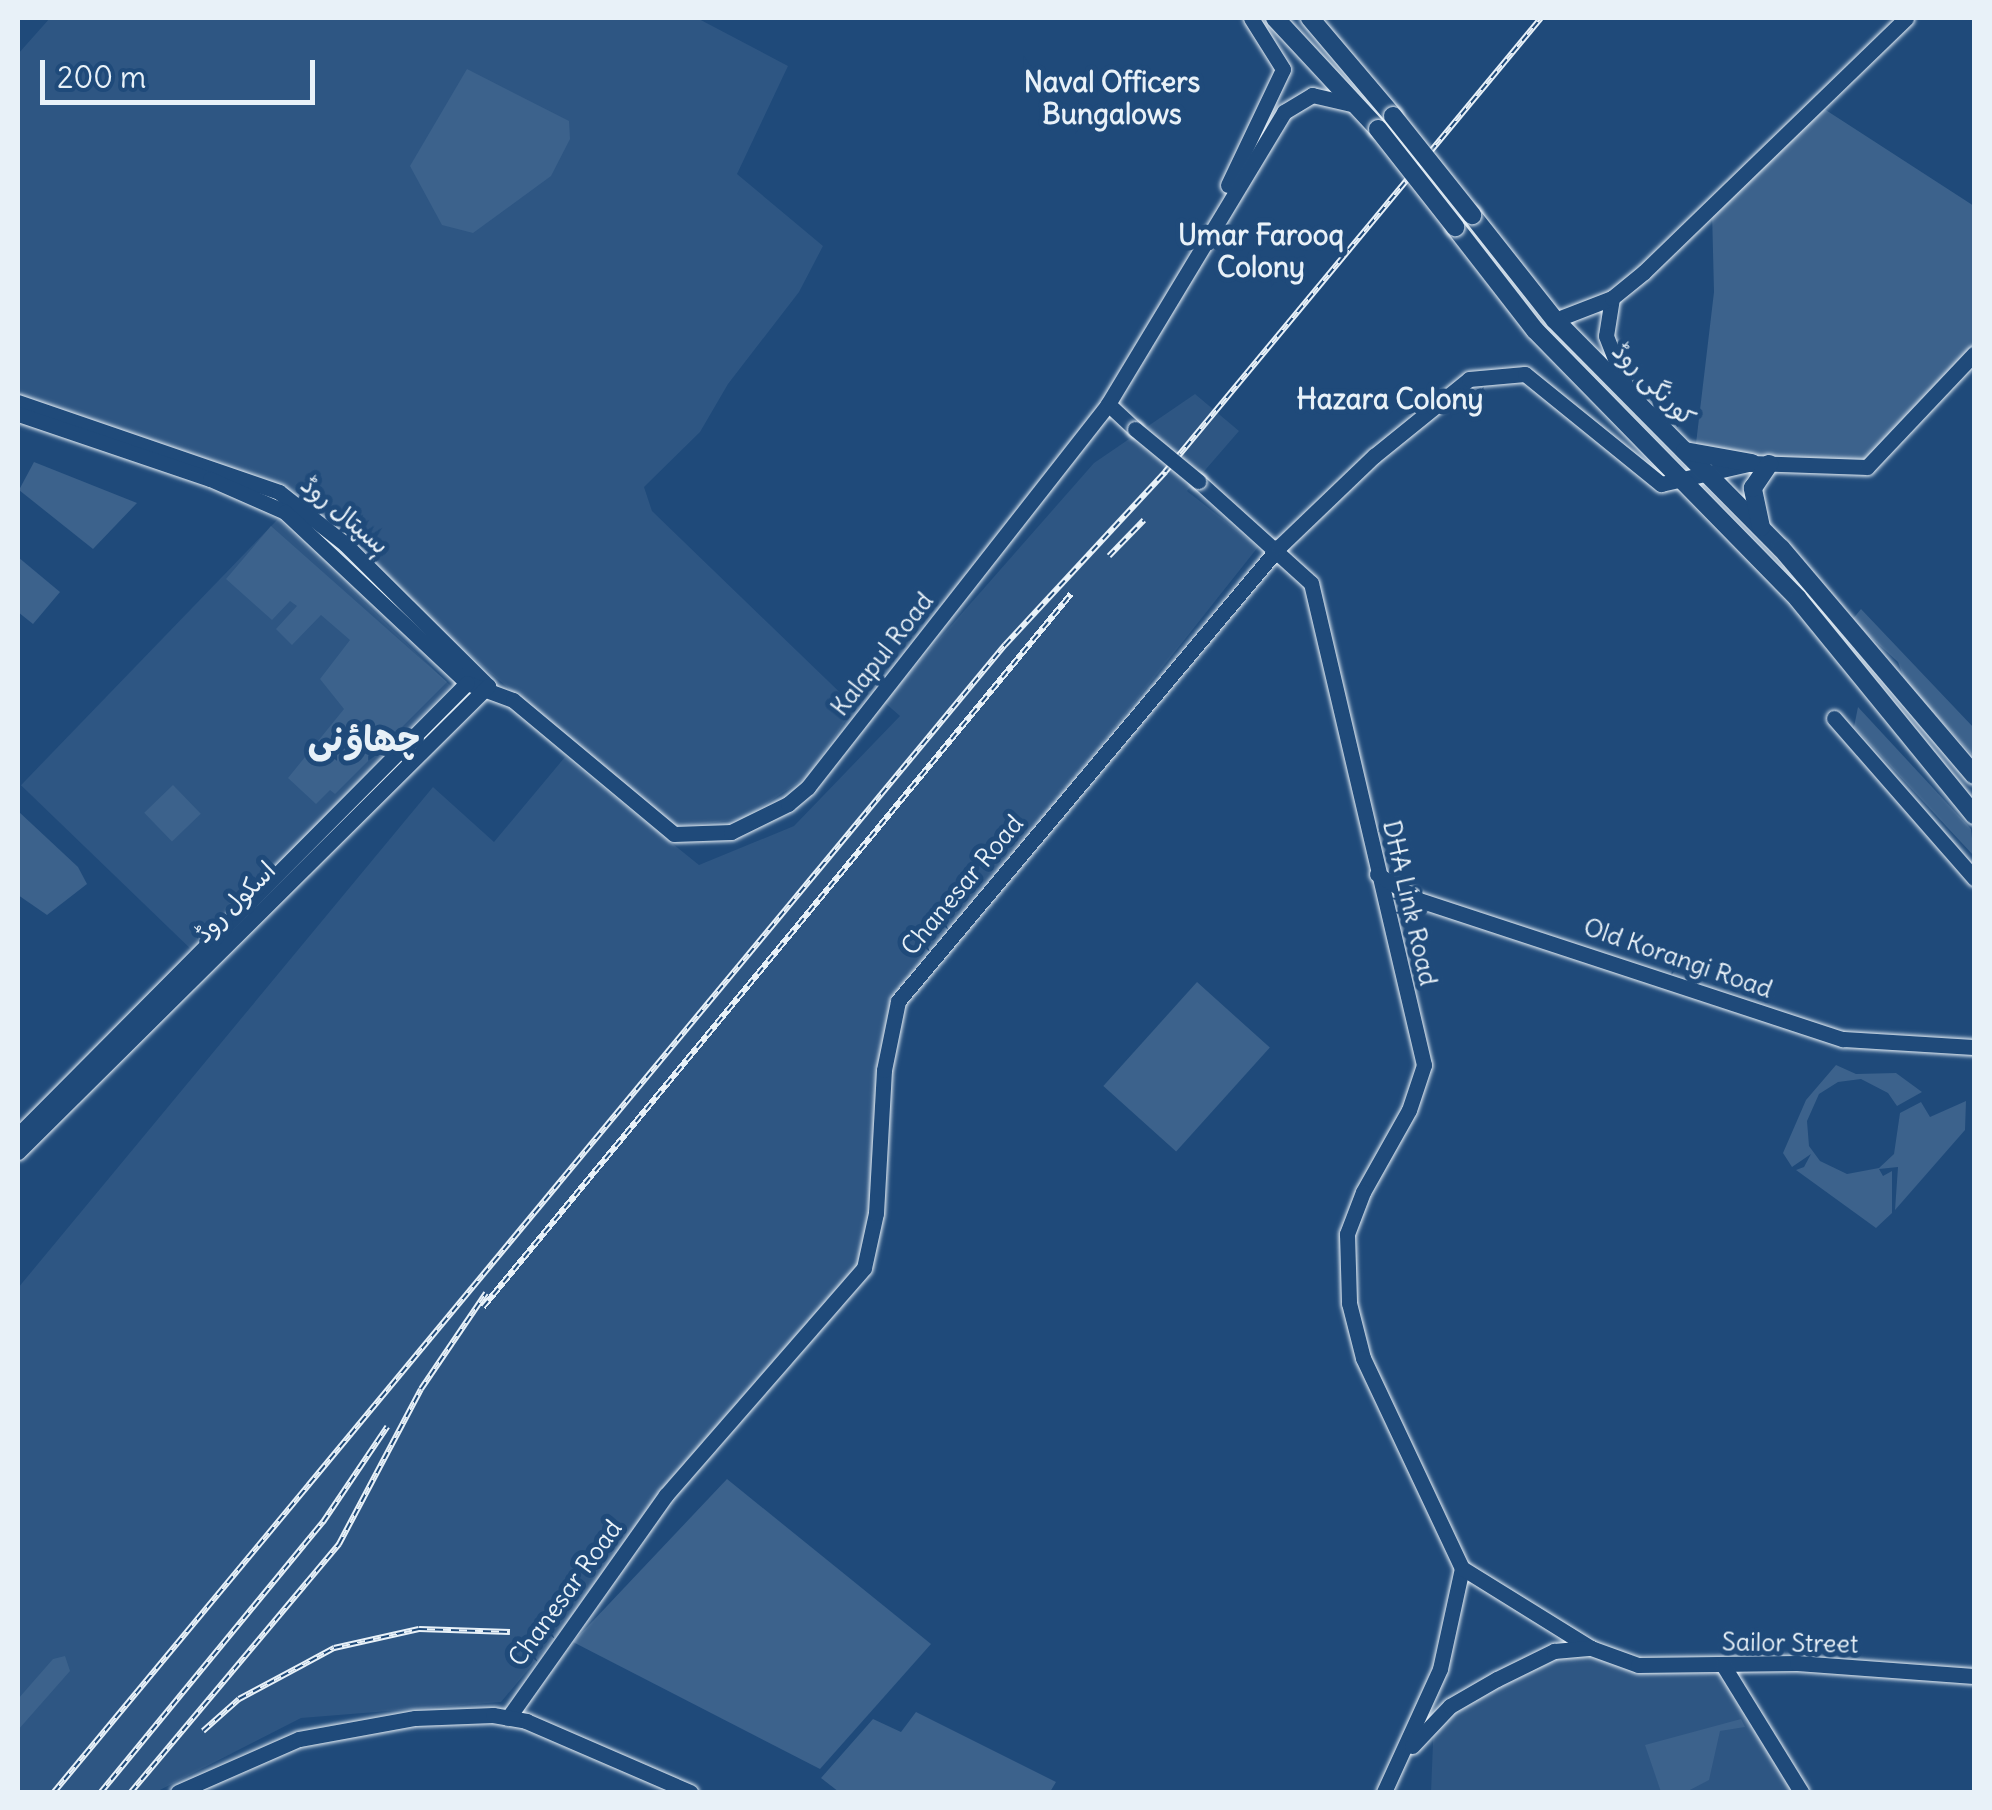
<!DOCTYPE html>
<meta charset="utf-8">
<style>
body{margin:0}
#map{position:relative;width:1992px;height:1810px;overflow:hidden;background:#1f4a7a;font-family:Delius,"Playpen Sans Arabic",sans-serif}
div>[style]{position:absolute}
.built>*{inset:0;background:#2e5683;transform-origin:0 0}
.green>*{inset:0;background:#3c628c;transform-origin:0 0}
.roads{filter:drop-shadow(0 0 2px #e8f1f8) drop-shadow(0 0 2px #e8f1f8)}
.secondary>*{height:15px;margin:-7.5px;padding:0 7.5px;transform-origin:7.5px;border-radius:7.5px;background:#1f4a7a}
.primary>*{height:18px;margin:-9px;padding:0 9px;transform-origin:9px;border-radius:9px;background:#1f4a7a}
.rail>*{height:6px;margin-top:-3px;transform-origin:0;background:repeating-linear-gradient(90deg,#1f4a7a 0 8px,#e8f1f8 0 16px);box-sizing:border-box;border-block:2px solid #e8f1f8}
.bridges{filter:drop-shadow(0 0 2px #e8f1f8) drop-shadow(0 0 2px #e8f1f8)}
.secondary-bridge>*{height:15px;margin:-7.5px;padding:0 7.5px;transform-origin:7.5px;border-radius:7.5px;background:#1f4a7a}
.primary-bridge>*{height:18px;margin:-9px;padding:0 9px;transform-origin:9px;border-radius:9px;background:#1f4a7a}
span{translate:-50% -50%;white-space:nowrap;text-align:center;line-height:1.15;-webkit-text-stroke:10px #1f4a7a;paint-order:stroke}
.street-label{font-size:25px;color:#e8f1f8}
.neighbourhood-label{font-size:28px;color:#e8f1f8;font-weight:700}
.district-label{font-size:35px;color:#e8f1f8;font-weight:700}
.frame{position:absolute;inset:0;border:20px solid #e8f1f8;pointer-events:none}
.scale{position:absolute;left:40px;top:60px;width:275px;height:45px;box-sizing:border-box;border:5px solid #e8f1f8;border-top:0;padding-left:12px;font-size:30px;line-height:35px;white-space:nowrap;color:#e8f1f8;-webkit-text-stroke:8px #1f4a7a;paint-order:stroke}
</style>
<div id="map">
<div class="built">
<i style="clip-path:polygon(50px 18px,697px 18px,788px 66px,737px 174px,823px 246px,799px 292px,728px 384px,700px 432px,644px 487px,652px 511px,855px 707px,807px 777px,743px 819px,671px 827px,279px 492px,18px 403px,18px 54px)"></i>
<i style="clip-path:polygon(1195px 394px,1239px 431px,1187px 491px,1258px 547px,898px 1001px,864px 1268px,501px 1702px,301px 1718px,156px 1792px,18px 1792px,18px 1288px,433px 787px,494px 842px,565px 757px,699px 865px,794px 826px,900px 716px,884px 702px,1094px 463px)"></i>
<i style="left:278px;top:519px;width:240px;height:370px;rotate:44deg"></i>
<i style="clip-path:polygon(1605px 1655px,1723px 1665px,1803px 1792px,1431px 1792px,1434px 1719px,1553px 1656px)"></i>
</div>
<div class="green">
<i style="clip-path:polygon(467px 69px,569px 121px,570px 139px,551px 176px,473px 233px,442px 225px,410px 166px)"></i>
<i style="clip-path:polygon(1818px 105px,1974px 206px,1974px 351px,1867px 467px,1695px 452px,1714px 292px,1712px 211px)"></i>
<i style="clip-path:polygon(34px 462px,137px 503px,93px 549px,19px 490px)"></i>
<i style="clip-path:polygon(271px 526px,447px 682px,335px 794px,330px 790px,316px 804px,288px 778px,344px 709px,320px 679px,350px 640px,321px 615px,292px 645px,276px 629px,297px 606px,290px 601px,272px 620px,226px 579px)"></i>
<i style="clip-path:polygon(18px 557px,60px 592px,33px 624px,18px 612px)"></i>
<i style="clip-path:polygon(1861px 609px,1974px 728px,1974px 757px,1905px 681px,1898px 662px,1852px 620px)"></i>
<i style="clip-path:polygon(1858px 707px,1971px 829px,1974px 856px,1854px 727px)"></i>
<i style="left:173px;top:785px;width:40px;height:40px;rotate:46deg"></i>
<i style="clip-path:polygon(18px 811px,78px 867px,87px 884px,47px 915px,18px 895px)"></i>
<i style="left:1197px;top:982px;width:98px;height:140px;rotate:42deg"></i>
<i style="clip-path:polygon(1836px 1065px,1856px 1074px,1896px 1073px,1922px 1092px,1897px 1106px,1888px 1093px,1861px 1079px,1838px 1082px,1819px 1094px,1807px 1121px,1809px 1146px,1820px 1161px,1847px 1174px,1879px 1168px,1894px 1154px,1900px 1113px,1921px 1102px,1930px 1117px,1966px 1101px,1965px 1130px,1895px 1210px,1898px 1167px,1879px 1169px,1883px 1176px,1892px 1171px,1892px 1213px,1876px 1228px,1796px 1170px,1804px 1167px,1811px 1154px,1792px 1167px,1783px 1153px,1806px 1100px)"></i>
<i style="clip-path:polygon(727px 1479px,931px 1644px,820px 1769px,573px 1642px)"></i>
<i style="clip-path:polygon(65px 1656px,70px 1671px,18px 1730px,18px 1699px,53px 1659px)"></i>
<i style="clip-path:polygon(916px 1712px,1056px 1782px,1050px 1792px,839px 1792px,821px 1778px,873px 1719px,901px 1732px)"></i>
<i style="clip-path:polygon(1741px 1719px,1745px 1727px,1720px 1731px,1709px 1780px,1686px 1792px,1661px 1792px,1645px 1745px)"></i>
</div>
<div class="roads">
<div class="secondary">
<i style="left:1228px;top:185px;width:128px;rotate:-64.6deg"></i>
<i style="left:1283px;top:69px;width:60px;rotate:-122.1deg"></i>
<i style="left:1612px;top:298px;width:38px;rotate:99deg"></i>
<i style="left:1606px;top:336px;width:57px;rotate:68.4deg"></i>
<i style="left:1555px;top:320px;width:61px;rotate:-21.1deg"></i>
<i style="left:1612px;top:298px;width:41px;rotate:-39.1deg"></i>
<i style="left:1644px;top:272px;width:365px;rotate:-44.1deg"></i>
<i style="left:18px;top:402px;width:276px;rotate:19deg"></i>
<i style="left:279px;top:492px;width:84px;rotate:38.2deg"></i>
<i style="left:345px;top:544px;width:202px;rotate:44.8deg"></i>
<i style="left:1108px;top:404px;width:37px;rotate:43deg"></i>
<i style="left:18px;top:414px;width:203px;rotate:18.7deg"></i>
<i style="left:210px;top:479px;width:82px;rotate:23.7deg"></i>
<i style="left:285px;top:512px;width:250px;rotate:43.2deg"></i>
<i style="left:1198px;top:481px;width:152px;rotate:42.1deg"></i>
<i style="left:1311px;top:583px;width:495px;rotate:76.8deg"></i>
<i style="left:1424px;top:1065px;width:47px;rotate:108.4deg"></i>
<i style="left:1409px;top:1110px;width:94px;rotate:119.3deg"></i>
<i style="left:1363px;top:1192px;width:45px;rotate:110.9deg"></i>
<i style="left:1347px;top:1234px;width:69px;rotate:88.3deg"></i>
<i style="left:1349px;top:1303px;width:57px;rotate:75.7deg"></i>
<i style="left:1363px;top:1358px;width:232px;rotate:64.8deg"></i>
<i style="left:1462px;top:1568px;width:103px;rotate:102.3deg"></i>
<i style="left:1440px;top:1669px;width:135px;rotate:114.5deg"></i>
<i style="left:467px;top:683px;width:49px;rotate:20.3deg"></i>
<i style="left:513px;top:700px;width:209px;rotate:39.8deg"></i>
<i style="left:674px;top:834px;width:57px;rotate:-2deg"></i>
<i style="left:731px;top:832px;width:64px;rotate:-26.2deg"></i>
<i style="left:788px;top:804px;width:26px;rotate:-40deg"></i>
<i style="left:808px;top:787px;width:487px;rotate:-51.9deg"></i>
<i style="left:1108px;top:404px;width:341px;rotate:-58.9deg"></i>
<i style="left:1284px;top:112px;width:33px;rotate:-31deg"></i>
<i style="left:1312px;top:95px;width:40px;rotate:13deg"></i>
<i style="left:1834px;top:718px;width:213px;rotate:48.8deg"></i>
<i style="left:1377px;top:874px;width:49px;rotate:31.8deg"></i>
<i style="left:1419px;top:900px;width:446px;rotate:18.2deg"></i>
<i style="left:1843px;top:1039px;width:131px;rotate:3.5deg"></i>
<i style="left:18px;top:1135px;width:637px;rotate:-45.19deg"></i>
<i style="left:18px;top:1152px;width:662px;rotate:-44.76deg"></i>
<i style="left:1462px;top:1568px;width:152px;rotate:31.8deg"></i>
<i style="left:1591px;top:1648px;width:50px;rotate:19.9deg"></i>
<i style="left:1638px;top:1665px;width:159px;rotate:-0.7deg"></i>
<i style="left:1797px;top:1663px;width:177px;rotate:4.2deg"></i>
<i style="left:1723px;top:1665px;width:149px;rotate:58.4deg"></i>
<i style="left:508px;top:1718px;width:273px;rotate:-54.7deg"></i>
<i style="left:666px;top:1495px;width:301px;rotate:-48.9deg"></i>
<i style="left:864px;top:1268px;width:56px;rotate:-77.7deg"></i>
<i style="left:876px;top:1213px;width:143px;rotate:-86.8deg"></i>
<i style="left:884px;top:1070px;width:70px;rotate:-78.5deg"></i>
<i style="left:898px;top:1001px;width:593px;rotate:-50deg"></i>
<i style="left:1279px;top:547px;width:132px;rotate:-43.8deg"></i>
<i style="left:1374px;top:456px;width:122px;rotate:-39deg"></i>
<i style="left:1469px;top:379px;width:56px;rotate:-5.1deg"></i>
<i style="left:1525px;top:374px;width:175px;rotate:39deg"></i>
<i style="left:1661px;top:484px;width:93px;rotate:-13deg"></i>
<i style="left:1752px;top:463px;width:115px;rotate:2deg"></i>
<i style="left:1867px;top:467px;width:156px;rotate:-46.6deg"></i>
<i style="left:1412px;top:1746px;width:55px;rotate:-46.5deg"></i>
<i style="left:1450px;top:1706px;width:54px;rotate:-29.9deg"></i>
<i style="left:1497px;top:1679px;width:64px;rotate:-26.2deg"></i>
<i style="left:1554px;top:1651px;width:37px;rotate:-5deg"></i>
<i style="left:178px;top:1792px;width:132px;rotate:-23.7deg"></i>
<i style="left:299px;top:1739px;width:118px;rotate:-10.3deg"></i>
<i style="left:415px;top:1718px;width:78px;rotate:-2.2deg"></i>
<i style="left:493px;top:1715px;width:34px;rotate:10deg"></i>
<i style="left:526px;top:1721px;width:179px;rotate:23.4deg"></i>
</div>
<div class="primary">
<i style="left:1275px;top:18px;width:151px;rotate:47.1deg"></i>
<i style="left:1310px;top:18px;width:128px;rotate:49.7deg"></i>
<i style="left:1472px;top:215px;width:134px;rotate:51.7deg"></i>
<i style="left:1555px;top:320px;width:321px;rotate:45.3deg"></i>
<i style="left:1781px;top:548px;width:298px;rotate:49.6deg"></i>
<i style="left:1455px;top:227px;width:130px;rotate:52.2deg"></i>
<i style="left:1535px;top:330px;width:376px;rotate:45.6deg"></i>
<i style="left:1798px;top:599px;width:279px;rotate:50.8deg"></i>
<i style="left:1685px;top:451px;width:68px;rotate:10.2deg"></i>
<i style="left:1761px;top:527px;width:40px;rotate:-102deg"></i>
<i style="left:1753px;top:488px;width:29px;rotate:-56deg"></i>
</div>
</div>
<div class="rail">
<i style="left:1109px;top:556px;width:50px;rotate:-45.8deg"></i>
<i style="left:483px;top:1307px;width:924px;rotate:-50.49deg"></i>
<i style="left:203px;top:1731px;width:48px;rotate:-41.6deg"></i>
<i style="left:239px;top:1699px;width:108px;rotate:-28.2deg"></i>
<i style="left:334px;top:1648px;width:87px;rotate:-12.6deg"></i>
<i style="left:419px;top:1629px;width:91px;rotate:1.9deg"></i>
<i style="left:54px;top:1792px;width:1490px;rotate:-50.34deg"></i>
<i style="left:1005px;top:645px;width:236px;rotate:-47.2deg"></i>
<i style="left:1165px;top:472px;width:589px;rotate:-50.37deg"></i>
<i style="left:101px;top:1792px;width:350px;rotate:-50.6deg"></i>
<i style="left:323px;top:1522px;width:115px;rotate:-56deg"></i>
<i style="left:131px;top:1792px;width:324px;rotate:-50deg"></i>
<i style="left:339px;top:1544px;width:175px;rotate:-62.1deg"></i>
<i style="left:421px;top:1389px;width:116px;rotate:-55.9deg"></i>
</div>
<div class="bridges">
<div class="secondary-bridge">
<i style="left:1135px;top:429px;width:82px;rotate:39.5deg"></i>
</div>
<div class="primary-bridge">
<i style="left:1393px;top:116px;width:127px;rotate:51.4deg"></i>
<i style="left:1378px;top:129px;width:125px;rotate:51.8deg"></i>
</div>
</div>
<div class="street-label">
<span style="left:1654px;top:384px;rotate:45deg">کورنگی روڈ</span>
<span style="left:345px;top:515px;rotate:40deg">ہسپتال روڈ</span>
<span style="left:882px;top:654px;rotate:-52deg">Kalapul Road</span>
<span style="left:962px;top:885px;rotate:-50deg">Chanesar Road</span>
<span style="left:235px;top:902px;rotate:-45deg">اسکول روڈ</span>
<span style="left:1410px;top:903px;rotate:77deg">DHA Link Road</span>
<span style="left:1678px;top:958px;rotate:19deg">Old Korangi Road</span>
<span style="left:565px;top:1593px;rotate:-54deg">Chanesar Road</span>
<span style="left:1790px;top:1643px;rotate:1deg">Sailor Street</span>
</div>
<div class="neighbourhood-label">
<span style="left:1112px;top:98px">Naval Officers<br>Bungalows</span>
<span style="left:1261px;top:251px">Umar Farooq<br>Colony</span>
<span style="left:1390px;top:399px">Hazara Colony</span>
</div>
<div class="district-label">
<span style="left:364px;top:738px">چھاؤنی</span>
</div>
<div class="frame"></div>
<div class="scale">200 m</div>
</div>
